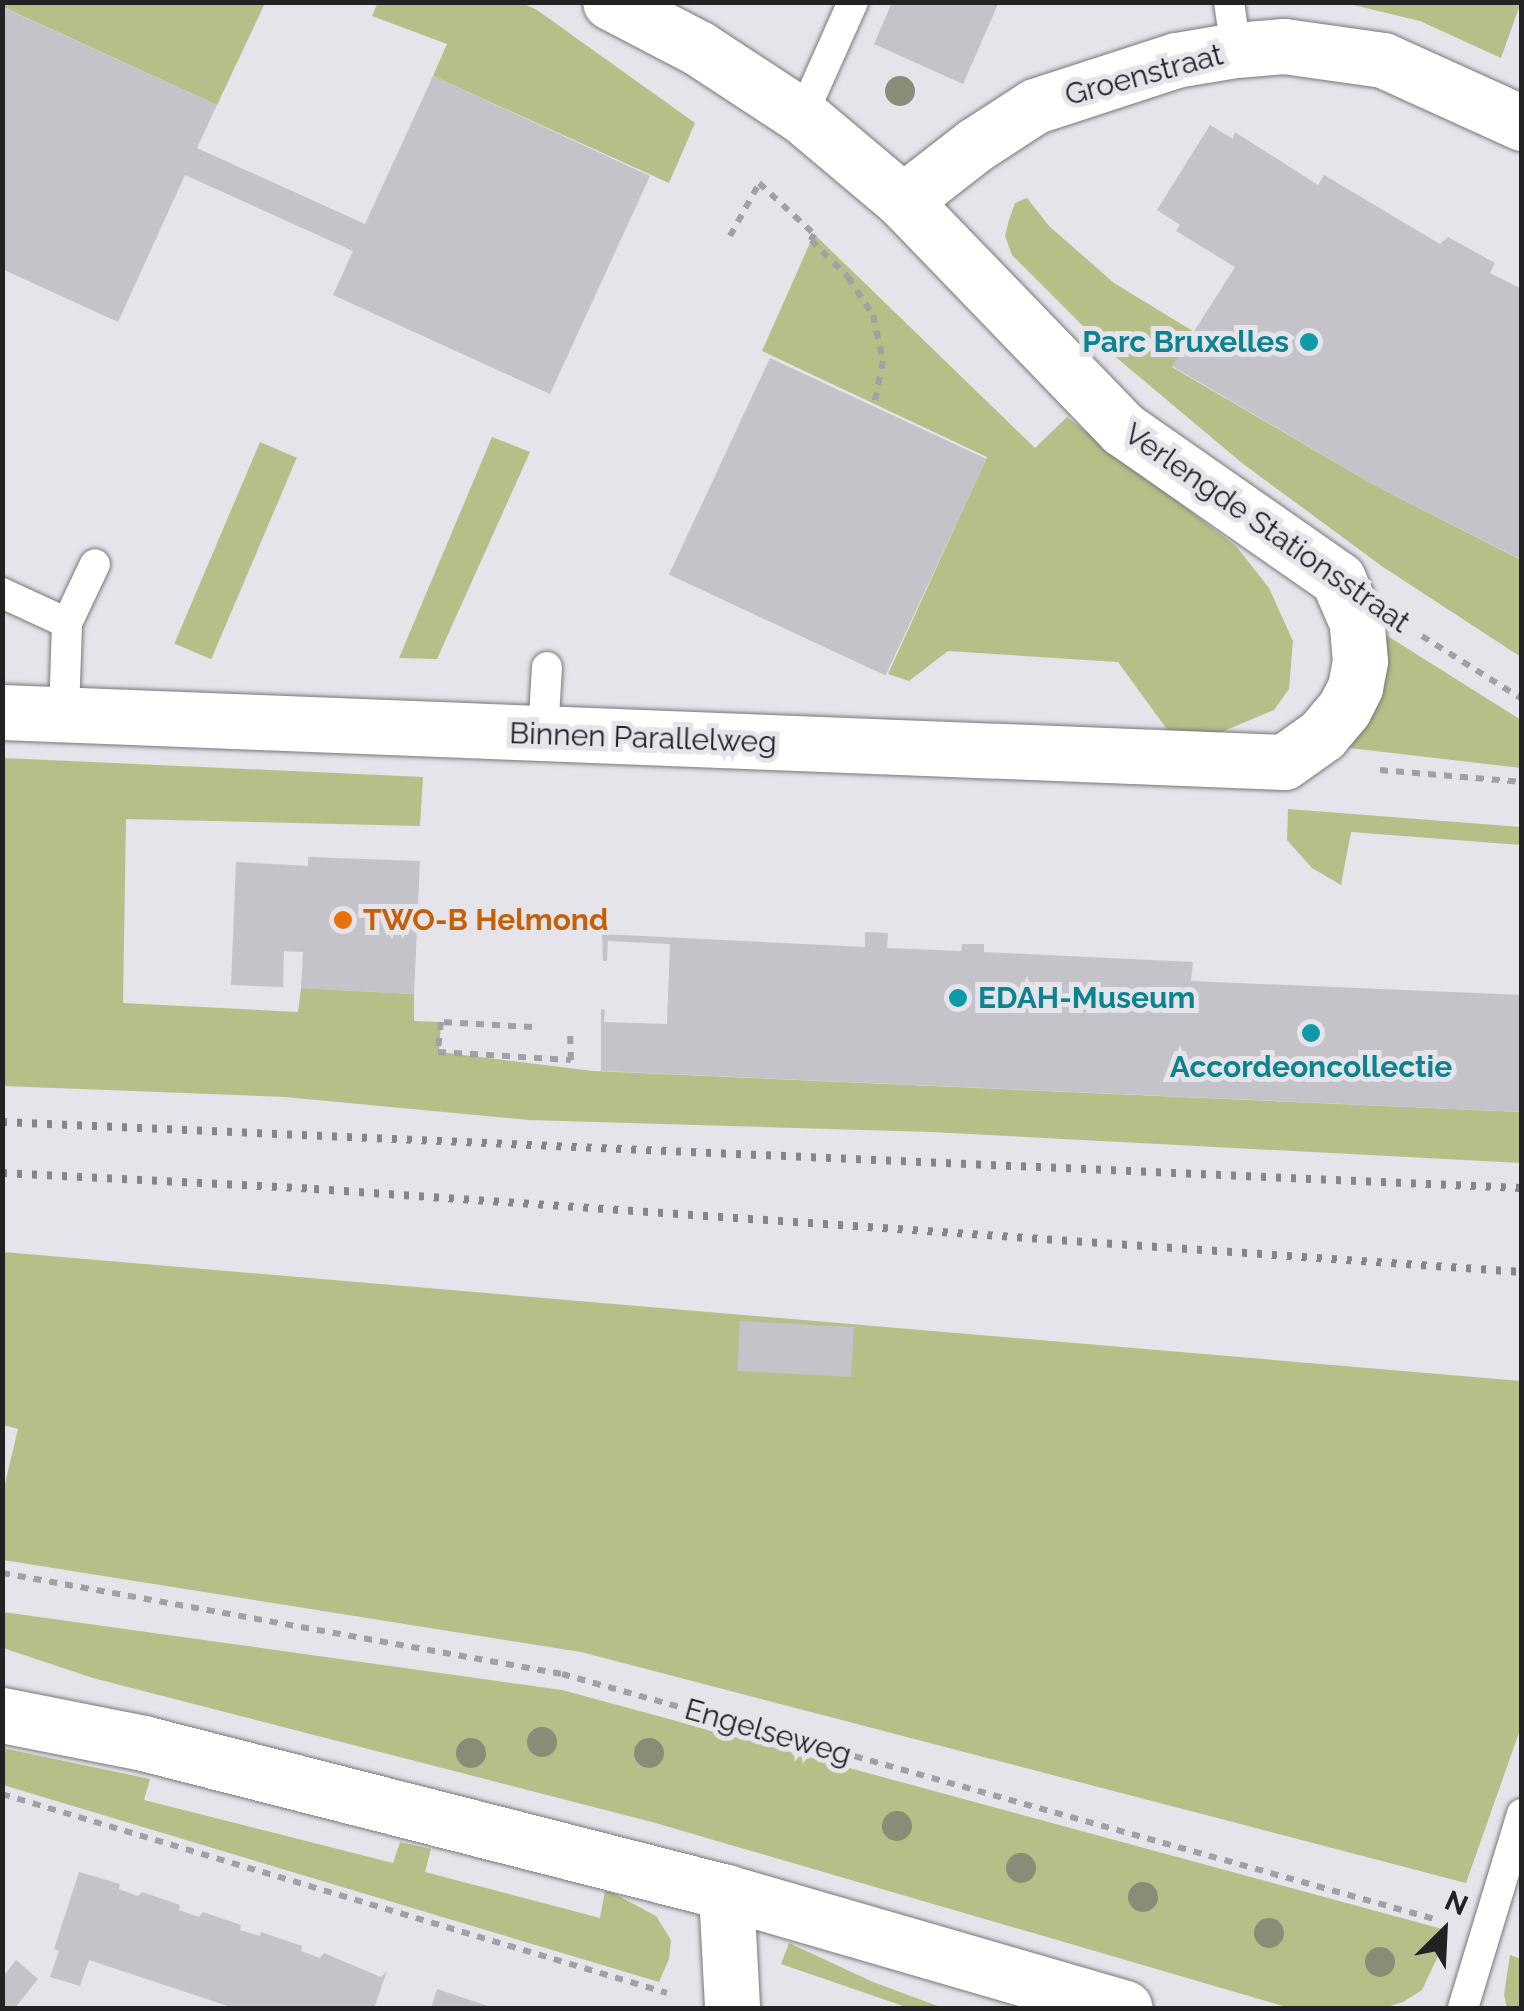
<!DOCTYPE html>
<style>
body{margin:0}
#map{position:relative;width:1524px;height:2011px;overflow:hidden;background:#e4e4ea;font-family:Raleway,sans-serif}
div>[style]{position:absolute}
.green>*{inset:0;background:#b6bf87;transform-origin:0 0}
.building>*{inset:0;background:#c3c3c9;transform-origin:0 0}
.path>*{height:6px;margin-top:-3px;transform-origin:0;background:repeating-linear-gradient(90deg,#a0a0a5 0 8px,transparent 0 16px)}
.roads{filter:drop-shadow(0 0 2px #77777c) drop-shadow(0 0 2px #77777c)}
.lane>*{height:30px;margin:-15px;padding:0 15px;transform-origin:15px;border-radius:15px;background:#fff}
.street>*{height:55px;margin:-27.5px;padding:0 27.5px;transform-origin:27.5px;border-radius:27.5px;background:#fff}
.secondary>*{height:55px;margin:-27.5px;padding:0 27.5px;transform-origin:27.5px;border-radius:27.5px;background:#fff}
.rail>*{height:8px;margin-top:-4px;transform-origin:0;background:repeating-linear-gradient(90deg,#86868a 0 5px,transparent 0 15px)}
.trees>*{width:30px;height:30px;margin:-15px;border-radius:50%;background:#898c76}
.dots>*{width:28px;height:28px;translate:-50% -50%;box-sizing:border-box;border:5px solid #e4e4ea;border-radius:50%}
span{translate:-50% -50%;white-space:nowrap;text-align:center;line-height:1.15;-webkit-text-stroke:10px #e4e4ea;paint-order:stroke}
.street-label{font-size:30px;color:#222224}
.culture-label{font-size:30px;color:#0d838f;font-weight:700}
.right{translate:-100% -50%;text-align:right}
.left{translate:0 -50%;text-align:left}
.food-label{font-size:30px;color:#c56008;font-weight:700}
.frame{position:absolute;inset:0;border:5px solid #222224;pointer-events:none}
.north{position:absolute;left:1394px;top:1881px;width:100px;height:100px;-webkit-text-stroke:8px #e4e4ea;paint-order:stroke;rotate:24deg;font-size:28px;font-weight:700;line-height:40px;text-align:center;color:#222224}
.north::after{content:'';display:block;margin:auto;width:35px;height:45px;background:#222224;clip-path:polygon(50% 0,100% 100%,50% 72%,0 100%)}
</style>
<div id="map">
<div class="green">
<i style="clip-path:polygon(3px 2px,265px 3px,217px 105px,3px 7px)"></i>
<i style="clip-path:polygon(378px 2px,520px 2px,537px 10px,695px 123px,669px 183px,433px 76px,447px 44px,372px 16px)"></i>
<i style="clip-path:polygon(1521px 2px,1501px 58px,1420px 21px,1345px 3px)"></i>
<i style="clip-path:polygon(1027px 198px,1049px 226px,1114px 283px,1196px 333px,1172px 367px,1372px 484px,1521px 560px,1521px 657px,1383px 567px,1242px 463px,1105px 348px,1012px 255px,1005px 236px,1009px 220px,1015px 203px)"></i>
<i style="clip-path:polygon(814px 234px,1035px 448px,1067px 417px,1236px 546px,1269px 588px,1293px 641px,1289px 689px,1274px 710px,1219px 733px,1169px 732px,1118px 662px,948px 651px,909px 681px,888px 674px,987px 457px,762px 351px)"></i>
<i style="clip-path:polygon(492px 437px,530px 452px,437px 659px,399px 658px)"></i>
<i style="left:260px;top:442px;width:40px;height:219px;rotate:23deg"></i>
<i style="clip-path:polygon(1386px 635px,1521px 720px,1521px 768px,1341px 747px,1385px 665px)"></i>
<i style="clip-path:polygon(3px 758px,423px 777px,420px 826px,126px 819px,123px 1003px,298px 1012px,301px 988px,414px 994px,414px 1021px,441px 1022px,439px 1052px,593px 1071px,1521px 1112px,1521px 1163px,931px 1132px,529px 1120px,285px 1097px,3px 1086px)"></i>
<i style="clip-path:polygon(1288px 809px,1521px 827px,1521px 845px,1351px 832px,1341px 885px,1312px 868px,1287px 840px)"></i>
<i style="clip-path:polygon(3px 1252px,1521px 1381px,1521px 1727px,1466px 1883px,581px 1652px,3px 1560px,3px 1492px,18px 1429px,3px 1425px)"></i>
<i style="clip-path:polygon(3px 1612px,562px 1690px,1446px 1930px,1442px 1948px,1422px 1990px,1403px 2002px,1384px 2008px,1290px 2008px,652px 1822px,93px 1678px,3px 1648px)"></i>
<i style="clip-path:polygon(2px 1748px,150px 1779px,144px 1800px,393px 1863px,400px 1842px,431px 1849px,425px 1872px,600px 1918px,605px 1891px,615px 1894px,656px 1916px,671px 1940px,669px 1959px,659px 1982px,3px 1785px)"></i>
<i style="clip-path:polygon(789px 1943px,873px 1982px,943px 2008px,909px 2008px,781px 1964px)"></i>
<i style="clip-path:polygon(1510px 1955px,1521px 1959px,1521px 2008px,1507px 2008px,1504px 1995px)"></i>
</div>
<div class="building">
<i style="clip-path:polygon(892px 2px,999px 2px,963px 84px,874px 44px)"></i>
<i style="clip-path:polygon(2px 7px,217px 105px,197px 148px,365px 224px,433px 76px,650px 176px,550px 394px,333px 295px,353px 251px,185px 175px,118px 322px,2px 269px)"></i>
<i style="clip-path:polygon(1210px 125px,1233px 139px,1235px 132px,1318px 185px,1324px 175px,1440px 244px,1448px 237px,1495px 263px,1490px 273px,1522px 289px,1522px 560px,1372px 484px,1172px 366px,1235px 267px,1176px 231px,1180px 225px,1157px 210px)"></i>
<i style="left:770px;top:358px;width:239px;height:239px;rotate:25deg"></i>
<i style="clip-path:polygon(308px 857px,420px 861px,414px 994px,301px 988px,303px 952px,284px 951px,283px 987px,231px 985px,236px 862px,308px 866px)"></i>
<i style="clip-path:polygon(865px 932px,888px 933px,887px 948px,961px 951px,962px 944px,984px 944px,984px 952px,1193px 962px,1191px 981px,1522px 995px,1522px 1112px,601px 1071px,601px 1009px,605px 1010px,604px 1022px,667px 1024px,670px 944px,608px 941px,607px 961px,603px 961px,602px 934px,865px 947px)"></i>
<i style="left:740px;top:1321px;width:114px;height:50px;rotate:3deg"></i>
<i style="clip-path:polygon(79px 1872px,120px 1884px,119px 1889px,138px 1896px,142px 1892px,180px 1905px,179px 1910px,199px 1917px,203px 1912px,241px 1925px,240px 1930px,260px 1936px,261px 1932px,302px 1946px,301px 1951px,320px 1958px,324px 1953px,381px 1977px,387px 1971px,374px 2008px,234px 2008px,89px 1960px,80px 1986px,50px 1977px,59px 1951px,54px 1949px)"></i>
<i style="clip-path:polygon(16px 1960px,38px 1979px,15px 2008px,2px 2008px,2px 1978px)"></i>
<i style="clip-path:polygon(437px 1989px,494px 2008px,431px 2008px)"></i>
</div>
<div class="path">
<i style="left:759px;top:183px;width:75px;rotate:42.8deg"></i>
<i style="left:814px;top:234px;width:7px;rotate:117deg"></i>
<i style="left:811px;top:240px;width:52px;rotate:45deg"></i>
<i style="left:848px;top:277px;width:45px;rotate:56.7deg"></i>
<i style="left:873px;top:315px;width:47px;rotate:77.7deg"></i>
<i style="left:883px;top:361px;width:45px;rotate:101.6deg"></i>
<i style="left:730px;top:236px;width:64px;rotate:-61deg"></i>
<i style="left:1422px;top:636px;width:118px;rotate:32.2deg"></i>
<i style="left:1380px;top:770px;width:143px;rotate:4.8deg"></i>
<i style="left:532px;top:1027px;width:91px;rotate:-176.9deg"></i>
<i style="left:441px;top:1022px;width:30px;rotate:96deg"></i>
<i style="left:438px;top:1052px;width:133px;rotate:3.4deg"></i>
<i style="left:571px;top:1060px;width:32px;rotate:-92deg"></i>
<i style="left:2px;top:1573px;width:569px;rotate:10.22deg"></i>
<i style="left:562px;top:1674px;width:906px;rotate:15.69deg"></i>
<i style="left:2px;top:1794px;width:694px;rotate:16.66deg"></i>
</div>
<div class="roads">
<div class="lane">
<i style="left:1229px;top:2px;width:49px;rotate:81.7deg"></i>
<i style="left:802px;top:116px;width:125px;rotate:-65.9deg"></i>
<i style="left:2px;top:593px;width:72px;rotate:24.8deg"></i>
<i style="left:67px;top:623px;width:65px;rotate:-64.6deg"></i>
<i style="left:64px;top:714px;width:91px;rotate:-88.1deg"></i>
<i style="left:543px;top:734px;width:67px;rotate:-86.6deg"></i>
<i style="left:1463px;top:2008px;width:203px;rotate:-73.1deg"></i>
</div>
<div class="street">
<i style="left:903px;top:201px;width:91px;rotate:-37.9deg"></i>
<i style="left:975px;top:145px;width:72px;rotate:-33deg"></i>
<i style="left:1035px;top:106px;width:148px;rotate:-18.1deg"></i>
<i style="left:1176px;top:60px;width:61px;rotate:-9.5deg"></i>
<i style="left:1236px;top:50px;width:48px;rotate:-4.8deg"></i>
<i style="left:1284px;top:46px;width:100px;rotate:8deg"></i>
<i style="left:1383px;top:60px;width:153px;rotate:24.4deg"></i>
<i style="left:2px;top:712px;width:1283px;rotate:2.23deg"></i>
<i style="left:1284px;top:762px;width:47px;rotate:-35.4deg"></i>
<i style="left:1322px;top:735px;width:34px;rotate:-50deg"></i>
<i style="left:1344px;top:709px;width:25px;rotate:-63deg"></i>
<i style="left:1355px;top:687px;width:26px;rotate:-79deg"></i>
<i style="left:1360px;top:661px;width:38px;rotate:-95deg"></i>
<i style="left:1357px;top:623px;width:48px;rotate:-113.4deg"></i>
<i style="left:1338px;top:579px;width:262px;rotate:-145.1deg"></i>
<i style="left:1123px;top:429px;width:317px;rotate:-134deg"></i>
<i style="left:903px;top:201px;width:132px;rotate:-139.9deg"></i>
<i style="left:802px;top:116px;width:124px;rotate:-146.8deg"></i>
<i style="left:698px;top:48px;width:99px;rotate:-152.4deg"></i>
<i style="left:726px;top:1892px;width:116px;rotate:87deg"></i>
</div>
<div class="secondary">
<i style="left:2px;top:1715px;width:144px;rotate:11.2deg"></i>
<i style="left:143px;top:1743px;width:602px;rotate:14.34deg"></i>
<i style="left:726px;top:1892px;width:415px;rotate:16.2deg"></i>
</div>
</div>
<div class="rail">
<i style="left:2px;top:1122px;width:1521px;rotate:2.49deg"></i>
<i style="left:2px;top:1173px;width:312px;rotate:2.9deg"></i>
<i style="left:314px;top:1189px;width:1211px;rotate:3.93deg"></i>
</div>
<div class="trees">
<i style="left:900px;top:91px"></i>
<i style="left:542px;top:1742px"></i>
<i style="left:471px;top:1753px"></i>
<i style="left:649px;top:1753px"></i>
<i style="left:897px;top:1826px"></i>
<i style="left:1021px;top:1868px"></i>
<i style="left:1143px;top:1897px"></i>
<i style="left:1269px;top:1933px"></i>
<i style="left:1380px;top:1962px"></i>
</div>
<div class="dots">
<i style="left:1309px;top:342px;background:#0f9aa8"></i>
<i style="left:343px;top:920px;background:#e8710a"></i>
<i style="left:958px;top:998px;background:#0f9aa8"></i>
<i style="left:1311px;top:1033px;background:#0f9aa8"></i>
</div>
<div class="street-label">
<span style="left:1144px;top:75px;rotate:-15deg">Groenstraat</span>
<span style="left:1267px;top:528px;rotate:35deg">Verlengde Stationsstraat</span>
<span style="left:643px;top:738px;rotate:2deg">Binnen Parallelweg</span>
<span style="left:768px;top:1732px;rotate:16deg">Engelseweg</span>
</div>
<div class="culture-label">
<span class="right" style="left:1289px;top:342px">Parc Bruxelles</span>
<span class="left" style="left:978px;top:998px">EDAH-Museum</span>
<span style="left:1311px;top:1067px">Accordeoncollectie</span>
</div>
<div class="food-label">
<span class="left" style="left:363px;top:920px">TWO-B Helmond</span>
</div>
<div class="frame"></div>
<div class="north">N</div>
</div>
